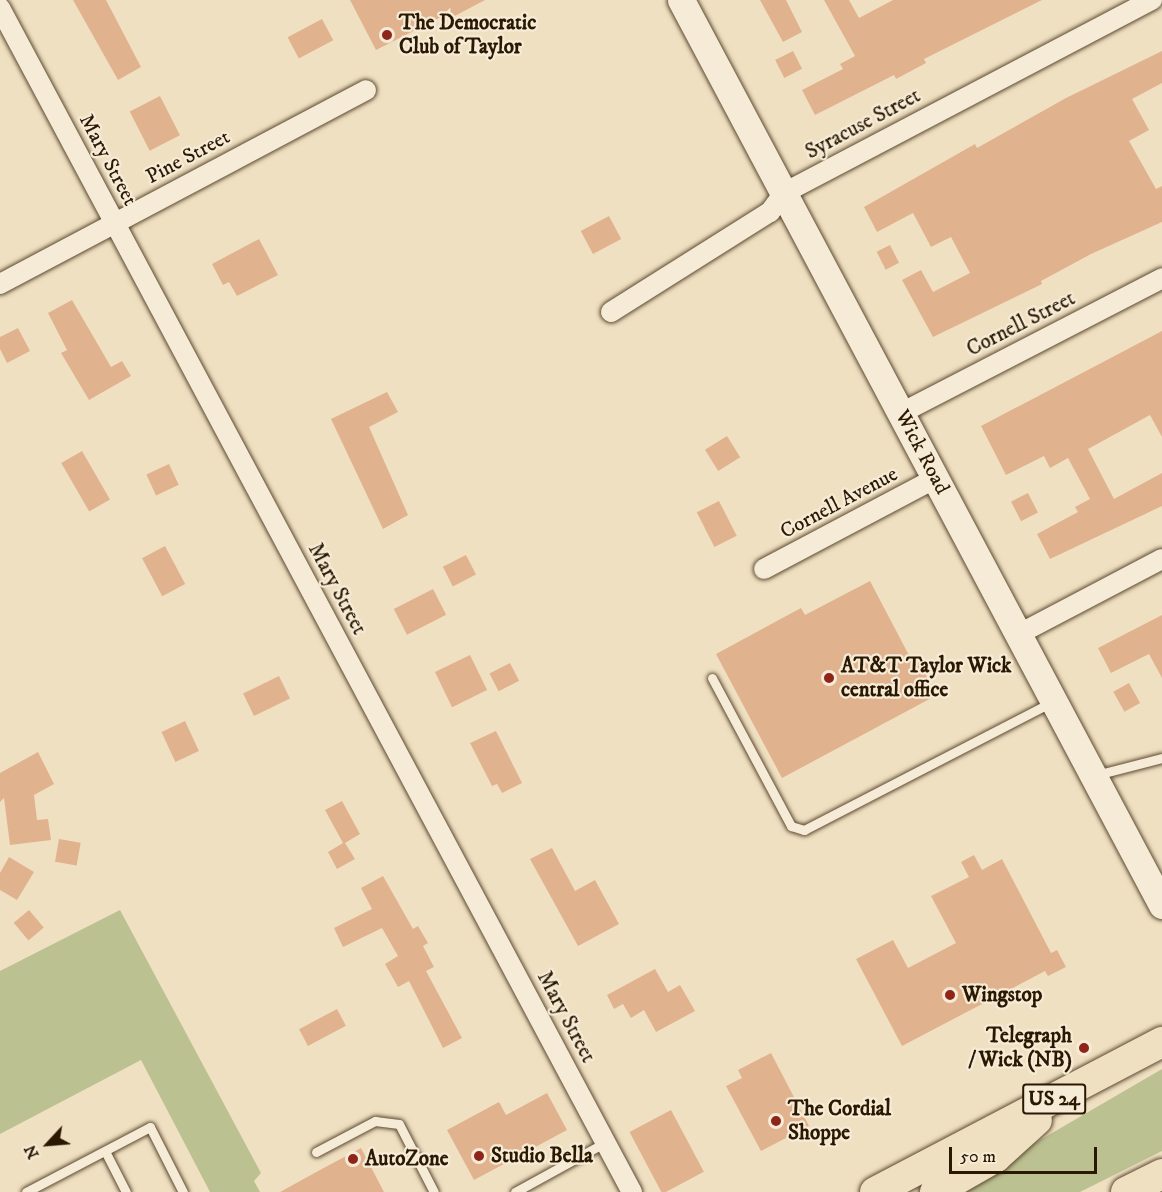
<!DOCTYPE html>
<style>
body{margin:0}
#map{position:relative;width:1162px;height:1192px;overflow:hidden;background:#f0e0c2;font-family:"IM FELL DW Pica",serif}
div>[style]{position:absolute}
.green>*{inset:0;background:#bcc191}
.building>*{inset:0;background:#e1b28e;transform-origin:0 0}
.roads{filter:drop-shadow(0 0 2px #5c4a30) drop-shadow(0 0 2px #5c4a30)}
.lane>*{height:9px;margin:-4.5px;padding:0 4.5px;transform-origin:4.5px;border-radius:4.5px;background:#f5ebd7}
.street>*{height:20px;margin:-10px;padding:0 10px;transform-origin:10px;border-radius:10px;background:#f5ebd7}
.secondary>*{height:27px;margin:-13.5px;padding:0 13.5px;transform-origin:13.5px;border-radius:13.5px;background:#f5ebd7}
.primary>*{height:30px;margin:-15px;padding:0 15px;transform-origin:15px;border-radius:15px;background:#f0e0c2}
.dots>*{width:16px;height:16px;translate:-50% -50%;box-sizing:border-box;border:3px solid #f5ebd7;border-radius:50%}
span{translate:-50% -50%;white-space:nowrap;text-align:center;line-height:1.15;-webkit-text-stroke:4.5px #f5ebd7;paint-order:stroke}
.shield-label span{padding:2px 4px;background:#f5ebd7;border:2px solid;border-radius:4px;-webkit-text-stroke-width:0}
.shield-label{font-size:20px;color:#2b1800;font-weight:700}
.poi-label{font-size:21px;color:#2b1800;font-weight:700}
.left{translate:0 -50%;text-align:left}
.right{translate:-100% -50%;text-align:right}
.street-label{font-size:21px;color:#2b1800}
.north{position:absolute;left:18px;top:1114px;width:60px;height:60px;-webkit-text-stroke:4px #f5ebd7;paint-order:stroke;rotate:244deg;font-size:16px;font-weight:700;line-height:24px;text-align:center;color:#2b1800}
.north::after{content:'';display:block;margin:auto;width:21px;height:27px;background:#2b1800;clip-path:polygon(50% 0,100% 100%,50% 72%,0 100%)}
.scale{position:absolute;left:949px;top:1147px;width:148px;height:27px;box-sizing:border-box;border:3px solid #2b1800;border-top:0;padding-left:8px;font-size:18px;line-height:21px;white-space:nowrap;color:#2b1800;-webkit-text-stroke:4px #f5ebd7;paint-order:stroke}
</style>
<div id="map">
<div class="green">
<i style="clip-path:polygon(120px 910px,261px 1173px,254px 1181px,260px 1192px,210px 1192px,141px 1060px,0 1134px,0 971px)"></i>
<i style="clip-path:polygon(1162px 1069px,1162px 1151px,1080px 1192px,951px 1192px)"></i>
</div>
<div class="building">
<i style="clip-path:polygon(73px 0,106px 0,141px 67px,118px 80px)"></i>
<i style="clip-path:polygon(350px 0,485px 0,449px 19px,447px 14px,376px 50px)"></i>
<i style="clip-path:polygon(760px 0,786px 0,802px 32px,783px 42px)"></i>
<i style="clip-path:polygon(824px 0,849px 0,859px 18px,893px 0,1042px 0,924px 59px,926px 63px,896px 79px,894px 75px,815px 115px,802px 90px,843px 69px,840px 64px,855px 56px)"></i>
<i style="left:322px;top:19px;width:24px;height:39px;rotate:62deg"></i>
<i style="left:793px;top:51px;width:20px;height:20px;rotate:63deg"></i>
<i style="clip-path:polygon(1162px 51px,1162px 83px,1132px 99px,1149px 130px,1129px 141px,1156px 189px,1162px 186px,1162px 222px,1091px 254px,1041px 281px,1042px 284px,933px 337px,902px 280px,921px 270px,933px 292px,970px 273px,951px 237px,931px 247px,913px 213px,877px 232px,864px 207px,975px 144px,977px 148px,1066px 98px)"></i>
<i style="left:160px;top:96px;width:44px;height:34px;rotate:63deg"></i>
<i style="left:609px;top:216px;width:26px;height:32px;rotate:62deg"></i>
<i style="clip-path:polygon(259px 239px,278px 275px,237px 296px,229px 282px,223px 285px,212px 264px)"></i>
<i style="left:890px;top:245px;width:20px;height:15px;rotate:63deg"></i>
<i style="clip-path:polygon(72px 300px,111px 367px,122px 361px,131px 376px,89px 400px,61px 353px,67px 350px,48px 313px)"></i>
<i style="clip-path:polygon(18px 328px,30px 351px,7px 363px,0 349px,0 337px)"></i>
<i style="clip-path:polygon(1162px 331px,1162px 437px,1150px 415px,1088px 449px,1114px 499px,1162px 473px,1162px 506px,1050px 559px,1037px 534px,1078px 512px,1075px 507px,1090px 499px,1068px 458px,1050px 468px,1044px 456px,1006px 475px,981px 426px)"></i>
<i style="clip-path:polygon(387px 392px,398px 412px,369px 427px,408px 515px,383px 529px,331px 419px)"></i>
<i style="left:727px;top:436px;width:25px;height:26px;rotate:58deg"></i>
<i style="left:82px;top:451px;width:56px;height:24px;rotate:60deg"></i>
<i style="left:169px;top:464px;width:23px;height:25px;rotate:65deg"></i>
<i style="left:1028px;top:493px;width:22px;height:19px;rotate:63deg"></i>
<i style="left:719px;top:501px;width:39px;height:25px;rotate:63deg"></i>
<i style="left:165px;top:546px;width:43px;height:26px;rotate:62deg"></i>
<i style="left:466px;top:555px;width:22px;height:26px;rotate:63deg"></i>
<i style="clip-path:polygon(870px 581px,912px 661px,917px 659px,937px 695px,782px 778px,716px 654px,801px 608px,805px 615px)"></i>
<i style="left:433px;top:589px;width:29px;height:44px;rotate:63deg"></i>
<i style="clip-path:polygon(1162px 615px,1162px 678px,1149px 654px,1111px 673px,1098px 648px)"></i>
<i style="left:470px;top:655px;width:39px;height:39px;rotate:64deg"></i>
<i style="left:510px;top:663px;width:20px;height:23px;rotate:63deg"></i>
<i style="left:279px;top:676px;width:25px;height:40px;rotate:64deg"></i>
<i style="left:1129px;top:683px;width:23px;height:18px;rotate:61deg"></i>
<i style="left:185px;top:721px;width:33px;height:26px;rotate:65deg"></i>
<i style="clip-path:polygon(496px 731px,522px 783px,502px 793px,497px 784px,492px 786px,470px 743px)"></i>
<i style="clip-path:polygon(38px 752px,54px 784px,34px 795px,37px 820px,48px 819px,51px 840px,10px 845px,4px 798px,0 802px,0 773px)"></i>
<i style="clip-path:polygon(342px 801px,360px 834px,345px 843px,355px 859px,337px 869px,328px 852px,343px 843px,325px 810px)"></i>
<i style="left:59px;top:839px;width:22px;height:23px;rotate:10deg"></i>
<i style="clip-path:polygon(552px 848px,575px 891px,595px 880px,619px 924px,578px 946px,530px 859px)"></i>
<i style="clip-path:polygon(974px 855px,982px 870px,1002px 859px,1051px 953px,1057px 950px,1066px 967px,1048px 976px,1045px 971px,902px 1046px,856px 959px,893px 940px,908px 968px,956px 943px,931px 896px,969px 877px,961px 862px)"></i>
<i style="clip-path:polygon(9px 857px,34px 872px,17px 900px,0 890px,0 873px)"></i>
<i style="clip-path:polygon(383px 876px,413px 929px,418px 926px,428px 943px,423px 946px,434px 967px,426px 971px,462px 1038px,443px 1048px,409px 981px,398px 987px,385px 964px,398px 956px,382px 928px,343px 947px,334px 928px,372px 909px,361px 888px)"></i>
<i style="left:29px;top:910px;width:23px;height:20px;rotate:50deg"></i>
<i style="clip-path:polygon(655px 969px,668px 992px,680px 985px,695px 1011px,656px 1032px,644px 1010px,631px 1018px,623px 1004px,614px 1009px,607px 995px)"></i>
<i style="left:337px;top:1009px;width:19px;height:43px;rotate:62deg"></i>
<i style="clip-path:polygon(771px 1053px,809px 1126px,761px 1151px,726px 1086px,742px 1078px,738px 1070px)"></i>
<i style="clip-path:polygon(547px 1093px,567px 1130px,474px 1180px,447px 1130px,499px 1102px,506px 1115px)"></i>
<i style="left:671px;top:1110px;width:70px;height:47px;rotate:62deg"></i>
<i style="clip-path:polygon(361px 1148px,384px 1192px,280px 1192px,320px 1170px)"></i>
</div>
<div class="roads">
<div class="lane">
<i style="left:712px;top:678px;width:168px;rotate:61.9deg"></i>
<i style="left:791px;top:826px;width:14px;rotate:17deg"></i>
<i style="left:804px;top:830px;width:279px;rotate:-27.3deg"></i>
<i style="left:1096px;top:775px;width:68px;rotate:-14.4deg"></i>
<i style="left:105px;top:1151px;width:46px;rotate:62.9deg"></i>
<i style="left:316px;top:1152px;width:67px;rotate:-27.7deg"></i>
<i style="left:375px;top:1121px;width:24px;rotate:7deg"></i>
<i style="left:399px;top:1124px;width:76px;rotate:62.8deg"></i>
<i style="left:26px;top:1192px;width:140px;rotate:-27.7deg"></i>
<i style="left:150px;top:1127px;width:73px;rotate:63.1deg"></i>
<i style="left:515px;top:1192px;width:104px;rotate:-28.8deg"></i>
</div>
<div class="street">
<i style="left:0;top:8px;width:1342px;rotate:61.91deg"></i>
<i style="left:0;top:284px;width:414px;rotate:-27.9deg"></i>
<i style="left:611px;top:312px;width:188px;rotate:-32.2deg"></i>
<i style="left:770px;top:212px;width:24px;rotate:-54deg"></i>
<i style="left:784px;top:193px;width:416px;rotate:-27.7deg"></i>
<i style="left:901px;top:413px;width:294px;rotate:-27.3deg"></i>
<i style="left:764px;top:569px;width:195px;rotate:-27.9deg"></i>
<i style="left:1019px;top:634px;width:161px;rotate:-27.7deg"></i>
</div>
<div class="secondary">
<i style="left:681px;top:0;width:1025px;rotate:62.01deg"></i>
</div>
<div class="primary">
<i style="left:875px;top:1192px;width:324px;rotate:-27.6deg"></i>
<i style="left:935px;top:1192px;width:70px;rotate:-29.8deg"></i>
<i style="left:996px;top:1157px;width:55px;rotate:-42.1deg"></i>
<i style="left:1126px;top:1192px;width:40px;rotate:-26.6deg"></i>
</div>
</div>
<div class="dots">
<i style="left:387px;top:35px;background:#8f2418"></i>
<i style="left:829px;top:678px;background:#8f2418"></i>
<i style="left:950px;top:995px;background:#8f2418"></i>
<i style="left:1084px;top:1048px;background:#8f2418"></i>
<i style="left:776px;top:1121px;background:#8f2418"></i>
<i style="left:479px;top:1156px;background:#8f2418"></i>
<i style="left:353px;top:1159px;background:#8f2418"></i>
</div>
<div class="shield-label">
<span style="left:1054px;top:1099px">US 24</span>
</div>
<div class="poi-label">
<span class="left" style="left:399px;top:35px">The Democratic<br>Club of Taylor</span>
<span class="left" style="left:841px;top:678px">AT&amp;T Taylor Wick<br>central office</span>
<span class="left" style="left:962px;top:995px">Wingstop</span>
<span class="right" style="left:1072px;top:1048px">Telegraph<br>/ Wick (NB)</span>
<span class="left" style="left:788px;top:1121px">The Cordial<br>Shoppe</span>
<span class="left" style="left:491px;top:1156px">Studio Bella</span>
<span class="left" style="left:365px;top:1159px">AutoZone</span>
</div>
<div class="street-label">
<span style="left:863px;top:124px;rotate:-28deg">Syracuse Street</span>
<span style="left:188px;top:157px;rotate:-28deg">Pine Street</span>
<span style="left:108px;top:160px;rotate:62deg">Mary Street</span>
<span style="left:1021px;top:324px;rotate:-27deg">Cornell Street</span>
<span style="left:922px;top:452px;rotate:62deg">Wick Road</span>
<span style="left:839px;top:503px;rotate:-28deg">Cornell Avenue</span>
<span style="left:337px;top:589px;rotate:62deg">Mary Street</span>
<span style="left:566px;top:1017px;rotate:62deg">Mary Street</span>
</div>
<div class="north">N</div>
<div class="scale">50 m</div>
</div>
